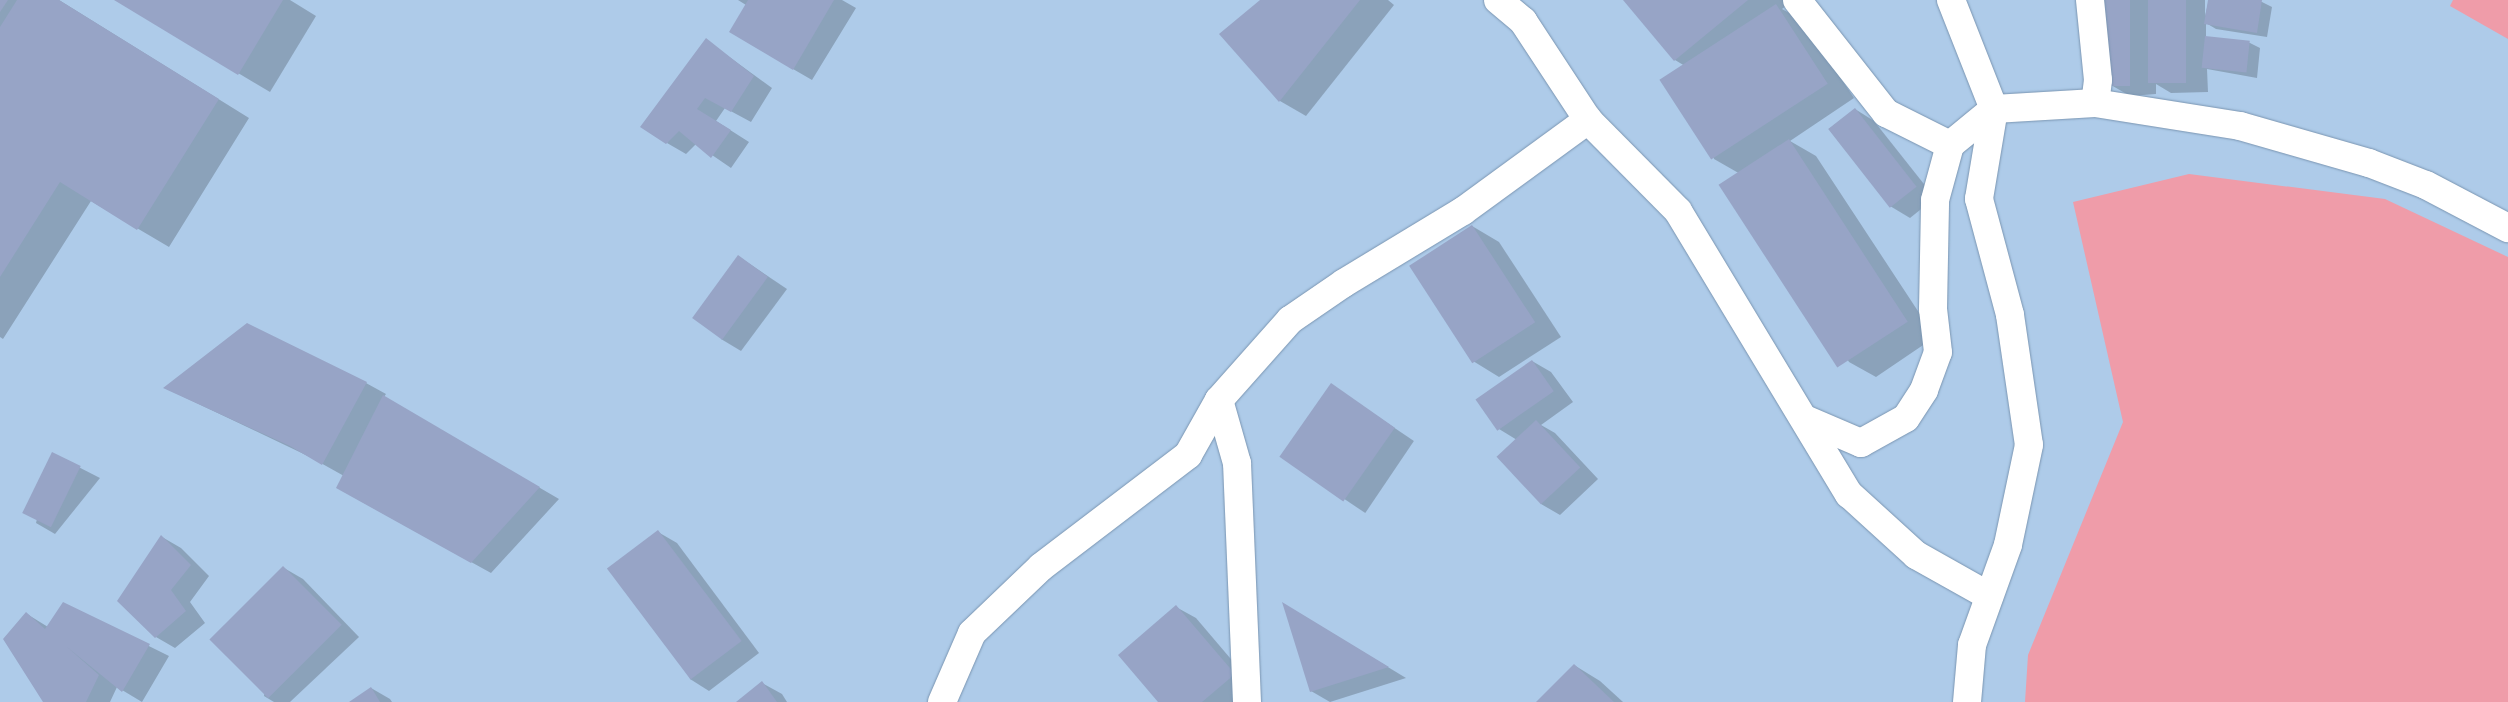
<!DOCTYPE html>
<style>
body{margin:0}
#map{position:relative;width:2508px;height:702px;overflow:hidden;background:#aecbe9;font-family:"Sofia Sans Condensed",sans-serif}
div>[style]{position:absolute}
.green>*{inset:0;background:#ef9ca9}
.shadow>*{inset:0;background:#0003;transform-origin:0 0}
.building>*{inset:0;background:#97a4c6;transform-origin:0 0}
.roads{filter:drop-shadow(0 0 1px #7a95b1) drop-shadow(0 0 1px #7a95b1)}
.minor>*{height:28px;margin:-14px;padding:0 14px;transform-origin:14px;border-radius:14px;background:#fff}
span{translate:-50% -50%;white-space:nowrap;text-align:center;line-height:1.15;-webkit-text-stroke:5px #bbd8f6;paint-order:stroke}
</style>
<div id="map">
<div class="green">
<i style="clip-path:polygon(2453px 0,2508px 0,2508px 39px,2450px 6px)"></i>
<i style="clip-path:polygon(2189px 174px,2385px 199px,2508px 257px,2508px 702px,2025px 702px,2028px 655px,2123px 422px,2073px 202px)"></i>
</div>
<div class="shadow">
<i style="clip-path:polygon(0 0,59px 0,249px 118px,169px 247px,91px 201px,3px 339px,0 337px)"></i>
<i style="clip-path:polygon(116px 0,290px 0,316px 16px,270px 92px)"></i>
<i style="clip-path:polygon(738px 0,842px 0,856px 8px,812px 80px,793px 69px,746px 5px)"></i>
<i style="clip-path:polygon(1262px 0,1388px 0,1394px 5px,1306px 116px,1280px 101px,1220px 34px)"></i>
<i style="clip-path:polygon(1624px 0,1793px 0,1782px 9px,1802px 20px,1854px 98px,1790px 141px,1816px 156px,1935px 337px,1876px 377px,1849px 362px,1742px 175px,1714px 159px,1685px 66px,1675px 60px)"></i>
<i style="clip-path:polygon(2103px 0,2205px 0,2205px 16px,2209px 0,2262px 2px,2272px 7px,2267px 37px,2216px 29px,2206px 23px,2206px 37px,2250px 43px,2260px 48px,2257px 78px,2207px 69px,2208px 92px,2171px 93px,2156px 84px,2156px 94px,2130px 96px,2111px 85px)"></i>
<i style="clip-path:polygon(706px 40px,772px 88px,751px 122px,725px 108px,716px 121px,749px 142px,731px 168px,696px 144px,686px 154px,667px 143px)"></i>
<i style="clip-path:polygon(1855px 109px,1874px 121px,1935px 198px,1910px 218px,1890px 206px,1829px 129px)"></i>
<i style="clip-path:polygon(1472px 226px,1499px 242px,1561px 337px,1499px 377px,1473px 361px)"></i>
<i style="clip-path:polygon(738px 256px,787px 289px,741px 351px,721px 339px)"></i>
<i style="clip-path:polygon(1532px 361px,1551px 372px,1573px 402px,1541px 425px,1555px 433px,1598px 479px,1560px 515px,1541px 504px,1517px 440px,1499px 429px)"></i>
<i style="clip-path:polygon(366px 383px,386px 394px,384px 397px,559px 499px,491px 573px,357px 499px,344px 476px,310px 457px,165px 388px)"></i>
<i style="left:1331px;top:385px;width:100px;height:87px;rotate:34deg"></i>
<i style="clip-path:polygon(53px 454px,100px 478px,55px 534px,36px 523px)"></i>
<i style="clip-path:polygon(658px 532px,677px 543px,759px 653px,709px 691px,690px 679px)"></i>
<i style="clip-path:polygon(162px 537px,181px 548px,209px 576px,190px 602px,205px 623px,175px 648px,156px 637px)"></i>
<i style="clip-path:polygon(284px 568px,303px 579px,359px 637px,290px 702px,274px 702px,264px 696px)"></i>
<i style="clip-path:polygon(64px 604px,169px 656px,142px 702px,117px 687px,110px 702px,45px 702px,27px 614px,48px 627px)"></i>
<i style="clip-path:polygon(1176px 607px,1196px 618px,1253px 685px,1234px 702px,1160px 702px)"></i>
<i style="clip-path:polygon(1302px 615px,1406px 678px,1330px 702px,1311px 691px)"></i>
<i style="clip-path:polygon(1574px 665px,1600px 681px,1623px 702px,1538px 702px)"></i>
<i style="clip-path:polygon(762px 683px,782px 694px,787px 702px,738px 702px)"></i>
<i style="clip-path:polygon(371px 688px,390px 699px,392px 702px,351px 702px)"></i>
</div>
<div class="building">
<i style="clip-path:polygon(0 0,8px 0,0 12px)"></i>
<i style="clip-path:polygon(17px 0,59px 0,219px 99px,137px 230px,60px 182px,0 277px,0 27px)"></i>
<i style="clip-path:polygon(114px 0,283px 0,238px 75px)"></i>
<i style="clip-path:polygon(748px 0,834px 0,793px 70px,729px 32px)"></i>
<i style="clip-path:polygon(1260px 0,1360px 0,1279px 102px,1219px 34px)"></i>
<i style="clip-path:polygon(1623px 0,1748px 0,1674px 61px)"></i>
<i style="left:2102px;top:0;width:28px;height:86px"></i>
<i style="left:2148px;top:0;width:38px;height:83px"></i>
<i style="clip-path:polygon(2208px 0,2262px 0,2257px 33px,2204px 24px)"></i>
<i style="left:1776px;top:4px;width:95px;height:139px;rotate:57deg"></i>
<i style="left:2205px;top:36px;width:45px;height:32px;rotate:6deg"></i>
<i style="clip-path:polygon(706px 38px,754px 76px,731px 112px,705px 98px,697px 109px,731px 130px,711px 158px,679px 131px,666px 144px,640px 127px)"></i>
<i style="left:1855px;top:108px;width:100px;height:34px;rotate:52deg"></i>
<i style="left:1789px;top:139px;width:218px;height:84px;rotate:57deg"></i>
<i style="left:1472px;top:225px;width:116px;height:75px;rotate:57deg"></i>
<i style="left:738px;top:255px;width:37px;height:78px;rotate:36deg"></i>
<i style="clip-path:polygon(247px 323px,367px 382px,322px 465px,290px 446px,163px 388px)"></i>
<i style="left:1532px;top:360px;width:38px;height:69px;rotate:55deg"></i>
<i style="left:1331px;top:383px;width:78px;height:90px;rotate:35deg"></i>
<i style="clip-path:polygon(383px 395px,540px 487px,471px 563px,336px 488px)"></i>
<i style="left:1536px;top:420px;width:65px;height:54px;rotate:47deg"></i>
<i style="left:52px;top:452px;width:32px;height:68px;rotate:26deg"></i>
<i style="left:658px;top:530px;width:139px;height:64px;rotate:53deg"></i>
<i style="clip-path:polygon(161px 535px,191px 565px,171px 590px,186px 611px,155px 638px,117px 601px)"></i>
<i style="left:283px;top:566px;width:83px;height:104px;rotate:45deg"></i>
<i style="clip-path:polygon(63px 602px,150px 644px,122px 692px,67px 647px,99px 675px,86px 702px,43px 702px,3px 639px,26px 612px,45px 629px)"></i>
<i style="clip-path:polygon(1282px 602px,1389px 667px,1310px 692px)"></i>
<i style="clip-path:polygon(1176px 605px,1235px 674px,1202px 702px,1158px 702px,1118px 655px)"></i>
<i style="clip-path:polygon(1574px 664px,1614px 702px,1536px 702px)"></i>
<i style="clip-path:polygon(762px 681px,777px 702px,736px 702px)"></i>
<i style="clip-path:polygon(371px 687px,380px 702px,349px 702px)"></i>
</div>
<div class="roads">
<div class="minor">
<i style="left:1498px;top:0;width:33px;rotate:40deg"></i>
<i style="left:1523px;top:21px;width:118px;rotate:56.7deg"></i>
<i style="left:1588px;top:120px;width:128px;rotate:45.3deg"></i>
<i style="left:1678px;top:211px;width:331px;rotate:58.9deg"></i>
<i style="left:1849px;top:494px;width:91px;rotate:42.3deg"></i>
<i style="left:1916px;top:555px;width:84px;rotate:29.3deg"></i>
<i style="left:1797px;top:0;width:144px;rotate:51.8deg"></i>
<i style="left:1886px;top:113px;width:72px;rotate:26.6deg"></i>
<i style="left:1951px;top:0;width:117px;rotate:68.5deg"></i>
<i style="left:1994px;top:109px;width:91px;rotate:99.5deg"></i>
<i style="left:1979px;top:199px;width:120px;rotate:75deg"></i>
<i style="left:2010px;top:315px;width:131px;rotate:81.7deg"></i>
<i style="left:2029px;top:445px;width:102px;rotate:101.9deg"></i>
<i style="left:2008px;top:545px;width:106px;rotate:109.8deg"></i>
<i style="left:1972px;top:645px;width:57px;rotate:95deg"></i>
<i style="left:2090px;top:0;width:80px;rotate:84.3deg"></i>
<i style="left:2098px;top:80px;width:23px;rotate:97deg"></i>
<i style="left:1219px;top:400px;width:66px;rotate:74.1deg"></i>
<i style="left:1237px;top:463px;width:239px;rotate:87.6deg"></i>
<i style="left:1805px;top:419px;width:61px;rotate:23.2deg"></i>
<i style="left:1861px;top:443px;width:51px;rotate:-29.1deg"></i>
<i style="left:1906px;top:418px;width:33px;rotate:-57deg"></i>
<i style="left:1924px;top:390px;width:40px;rotate:-69.8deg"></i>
<i style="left:1938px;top:352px;width:43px;rotate:-96.6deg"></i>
<i style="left:1933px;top:309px;width:109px;rotate:-88.9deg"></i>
<i style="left:1935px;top:200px;width:57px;rotate:-74.7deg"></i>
<i style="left:1950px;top:145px;width:57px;rotate:-39.3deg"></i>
<i style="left:1994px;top:109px;width:101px;rotate:-3.4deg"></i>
<i style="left:2095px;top:103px;width:147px;rotate:9deg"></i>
<i style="left:2240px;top:126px;width:134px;rotate:16deg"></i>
<i style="left:2369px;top:163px;width:61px;rotate:21.1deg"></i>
<i style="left:2426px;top:185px;width:93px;rotate:27.7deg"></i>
<i style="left:942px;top:702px;width:75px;rotate:-66.5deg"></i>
<i style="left:972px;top:633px;width:95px;rotate:-43.7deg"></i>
<i style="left:1041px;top:567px;width:185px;rotate:-37.3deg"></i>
<i style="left:1188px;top:455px;width:63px;rotate:-60.6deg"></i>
<i style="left:1219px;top:400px;width:107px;rotate:-48.4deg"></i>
<i style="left:1290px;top:320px;width:65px;rotate:-34.4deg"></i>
<i style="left:1344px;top:283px;width:139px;rotate:-31.2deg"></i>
<i style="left:1463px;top:211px;width:155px;rotate:-36.1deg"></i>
</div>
</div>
</div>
